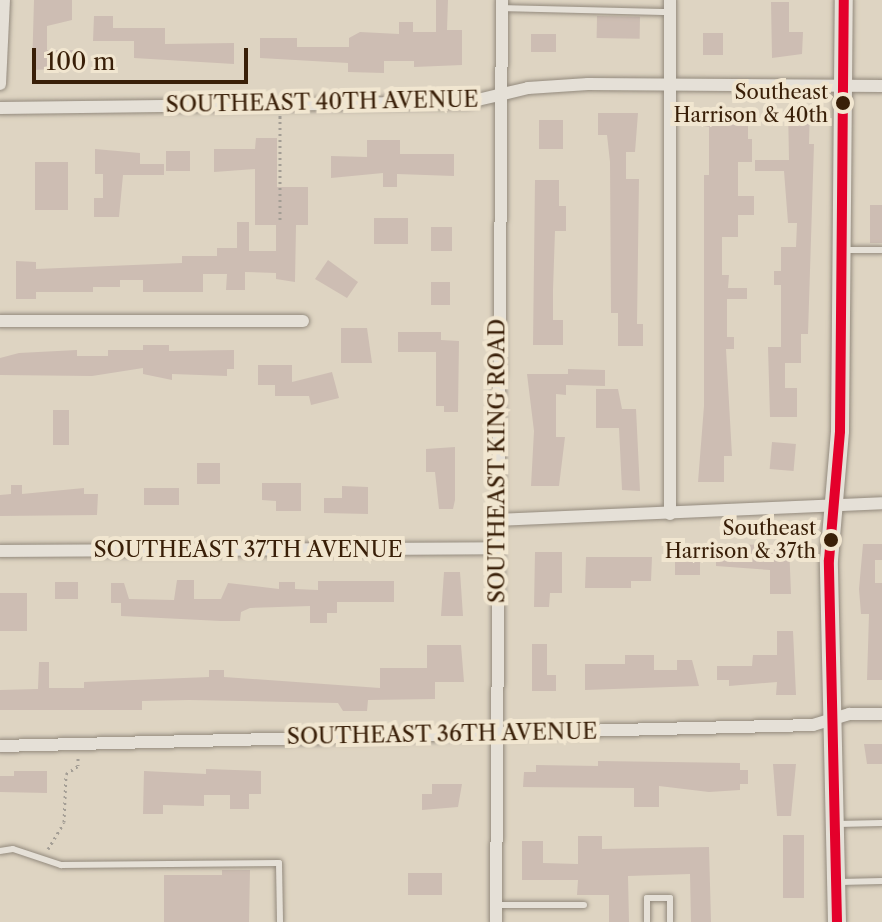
<!DOCTYPE html>
<style>
body{margin:0}
#map{position:relative;width:882px;height:922px;overflow:hidden;background:#ded4c2;font-family:"Libre Caslon Text",serif}
div>[style]{position:absolute}
.building>*{inset:0;background:#cdbdb3;transform-origin:0 0}
.path>*{height:3px;margin-top:-1.5px;transform-origin:0;background:repeating-linear-gradient(90deg,#a49e95 0 2px,transparent 0 6px)}
.roads{filter:drop-shadow(0 0 2px #938a7d) drop-shadow(0 0 2px #938a7d)}
.lane>*{height:6px;margin:-3px;padding:0 3px;transform-origin:3px;border-radius:3px;background:#e5e0d7}
.street>*{height:12px;margin:-6px;padding:0 6px;transform-origin:6px;border-radius:6px;background:#e5e0d7}
.secondary>*{height:18px;margin:-9px;padding:0 9px;transform-origin:9px;border-radius:9px;background:#e5e0d7}
.bus-1>*{height:10px;margin:-5px;padding:0 5px;transform-origin:5px;border-radius:5px;background:#e4002b}
.dots>*{width:22px;height:22px;translate:-50% -50%;box-sizing:border-box;border:4px solid #f1e6d0;border-radius:50%}
span{translate:-50% -50%;white-space:nowrap;text-align:center;line-height:1.15;-webkit-text-stroke:8px #f1e6d0;paint-order:stroke}
.bus-label{font-size:20px;color:#391f08}
.right{translate:-100% -50%;text-align:right}
.street-label{font-size:22px;color:#391f08}
.scale{position:absolute;left:32px;top:48px;width:216px;height:36px;box-sizing:border-box;border:4px solid #391f08;border-top:0;padding-left:10px;font-size:24px;line-height:28px;white-space:nowrap;color:#391f08;-webkit-text-stroke:6px #f1e6d0;paint-order:stroke}
</style>
<div id="map">
<div class="building">
<i style="clip-path:polygon(34px 0,72px 0,72px 20px,47px 26px,47px 50px,75px 50px,75px 68px,32px 70px)"></i>
<i style="clip-path:polygon(436px 0,448px 0,447px 30px,462px 30px,462px 65px,414px 67px,414px 61px,384px 61px,384px 73px,348px 72px,348px 63px,260px 58px,260px 38px,297px 38px,297px 47px,349px 47px,349px 38px,360px 32px,399px 34px,399px 22px,413px 22px,413px 32px,436px 32px)"></i>
<i style="clip-path:polygon(771px 2px,789px 2px,789px 32px,803px 32px,802px 54px,772px 58px)"></i>
<i style="clip-path:polygon(94px 16px,113px 16px,113px 28px,165px 28px,165px 44px,234px 43px,234px 64px,134px 58px,134px 41px,93px 41px)"></i>
<i style="left:597px;top:16px;width:43px;height:22px;rotate:1deg"></i>
<i style="left:703px;top:33px;width:20px;height:22px"></i>
<i style="left:531px;top:34px;width:25px;height:18px"></i>
<i style="clip-path:polygon(788px 107px,810px 107px,809px 144px,814px 144px,808px 334px,801px 334px,801px 363px,785px 363px,785px 388px,797px 388px,797px 417px,770px 417px,768px 347px,781px 347px,781px 285px,774px 285px,774px 271px,781px 271px,781px 247px,796px 247px,797px 223px,788px 223px,784px 171px,755px 171px,755px 160px,789px 160px)"></i>
<i style="clip-path:polygon(690px 108px,724px 108px,724px 116px,748px 116px,748px 139px,752px 139px,752px 162px,738px 162px,738px 196px,754px 196px,754px 215px,738px 215px,738px 237px,722px 237px,722px 275px,729px 275px,728px 288px,747px 288px,747px 299px,727px 299px,727px 337px,734px 337px,734px 349px,726px 349px,732px 456px,724px 456px,724px 482px,698px 482px,704px 406px,704px 175px,709px 175px,709px 127px,689px 123px)"></i>
<i style="clip-path:polygon(598px 113px,638px 113px,635px 152px,626px 152px,626px 179px,639px 179px,637px 324px,643px 324px,643px 346px,618px 346px,618px 313px,611px 313px,610px 162px,607px 135px,598px 135px)"></i>
<i style="left:539px;top:120px;width:24px;height:29px"></i>
<i style="clip-path:polygon(256px 138px,277px 138px,277px 187px,308px 187px,308px 225px,296px 225px,295px 282px,276px 279px,276px 273px,245px 272px,245px 290px,226px 290px,227px 274px,203px 274px,203px 292px,143px 292px,143px 280px,120px 280px,120px 287px,93px 287px,93px 292px,36px 292px,36px 299px,16px 299px,16px 261px,36px 262px,36px 269px,182px 263px,182px 256px,217px 256px,217px 248px,237px 248px,237px 222px,249px 222px,249px 251px,276px 251px,276px 225px,255px 225px,255px 169px,214px 172px,214px 149px,255px 149px)"></i>
<i style="clip-path:polygon(367px 140px,400px 140px,400px 154px,454px 154px,454px 176px,397px 174px,397px 187px,383px 187px,383px 173px,331px 178px,331px 156px,367px 157px)"></i>
<i style="clip-path:polygon(95px 149px,140px 153px,140px 164px,164px 164px,164px 175px,123px 175px,119px 217px,94px 217px,94px 198px,103px 198px,103px 174px,95px 174px)"></i>
<i style="left:166px;top:151px;width:24px;height:20px"></i>
<i style="left:35px;top:162px;width:33px;height:48px"></i>
<i style="clip-path:polygon(535px 180px,559px 180px,559px 206px,566px 206px,566px 231px,555px 231px,553px 290px,553px 320px,563px 320px,563px 345px,533px 345px)"></i>
<i style="left:870px;top:205px;width:12px;height:38px"></i>
<i style="left:374px;top:218px;width:34px;height:26px"></i>
<i style="left:431px;top:227px;width:21px;height:24px"></i>
<i style="clip-path:polygon(328px 260px,358px 282px,347px 298px,315px 279px)"></i>
<i style="left:431px;top:282px;width:19px;height:23px"></i>
<i style="clip-path:polygon(341px 328px,367px 328px,372px 363px,341px 363px)"></i>
<i style="clip-path:polygon(398px 332px,441px 332px,441px 340px,459px 341px,458px 412px,444px 412px,444px 406px,436px 406px,436px 352px,398px 352px)"></i>
<i style="clip-path:polygon(143px 345px,169px 345px,169px 351px,234px 350px,234px 369px,227px 369px,227px 376px,172px 374px,172px 380px,143px 374px,143px 368px,92px 376px,0 375px,0 358px,19px 353px,77px 350px,77px 356px,108px 356px,108px 350px,143px 350px)"></i>
<i style="clip-path:polygon(258px 365px,292px 365px,292px 382px,332px 372px,339px 398px,311px 405px,309px 396px,275px 396px,275px 385px,258px 385px)"></i>
<i style="clip-path:polygon(568px 369px,605px 370px,605px 386px,566px 385px,566px 395px,556px 394px,556px 437px,565px 437px,559px 486px,531px 486px,534px 431px,527px 374px,568px 374px)"></i>
<i style="clip-path:polygon(596px 389px,618px 389px,622px 409px,636px 409px,640px 491px,622px 490px,619px 428px,596px 428px)"></i>
<i style="left:53px;top:410px;width:16px;height:35px"></i>
<i style="left:772px;top:442px;width:24px;height:27px;rotate:5deg"></i>
<i style="clip-path:polygon(455px 447px,455px 500px,453px 509px,439px 509px,435px 472px,426px 472px,426px 449px)"></i>
<i style="left:197px;top:463px;width:23px;height:21px"></i>
<i style="clip-path:polygon(262px 483px,301px 483px,301px 511px,276px 511px,276px 501px,262px 500px)"></i>
<i style="clip-path:polygon(11px 485px,22px 485px,22px 494px,84px 488px,84px 494px,98px 494px,97px 515px,0 516px,0 495px,11px 494px)"></i>
<i style="clip-path:polygon(342px 486px,368px 487px,368px 514px,324px 513px,324px 498px,342px 498px)"></i>
<i style="left:144px;top:488px;width:35px;height:17px"></i>
<i style="clip-path:polygon(789px 544px,791px 594px,770px 594px,770px 570px,716px 566px,716px 548px,724px 545px)"></i>
<i style="clip-path:polygon(863px 544px,882px 544px,882px 560px,875px 560px,875px 583px,882px 583px,882px 680px,867px 680px,869px 614px,861px 614px,859px 589px)"></i>
<i style="clip-path:polygon(535px 552px,562px 552px,562px 593px,550px 593px,549px 607px,534px 607px)"></i>
<i style="clip-path:polygon(586px 557px,652px 557px,651px 581px,631px 581px,631px 588px,585px 588px)"></i>
<i style="left:675px;top:558px;width:25px;height:17px"></i>
<i style="clip-path:polygon(444px 572px,460px 572px,463px 616px,441px 616px)"></i>
<i style="clip-path:polygon(177px 580px,194px 580px,194px 599px,221px 599px,228px 583px,279px 589px,279px 582px,295px 582px,295px 589px,318px 590px,318px 581px,394px 581px,394px 602px,337px 602px,337px 613px,327px 613px,327px 623px,310px 623px,310px 606px,250px 608px,241px 612px,240px 621px,221px 621px,121px 616px,121px 603px,111px 603px,111px 583px,124px 583px,129px 599px,174px 600px)"></i>
<i style="left:55px;top:582px;width:23px;height:17px"></i>
<i style="left:0;top:593px;width:27px;height:38px"></i>
<i style="clip-path:polygon(777px 631px,793px 631px,796px 695px,776px 695px,777px 682px,729px 686px,729px 680px,717px 680px,717px 666px,752px 666px,753px 655px,777px 655px)"></i>
<i style="clip-path:polygon(532px 644px,547px 644px,547px 675px,556px 675px,556px 691px,532px 691px)"></i>
<i style="clip-path:polygon(427px 645px,461px 645px,464px 682px,435px 682px,435px 699px,368px 700px,367px 711px,343px 711px,338px 703px,189px 700px,142px 701px,142px 710px,0 710px,0 690px,38px 689px,39px 662px,49px 662px,49px 688px,84px 688px,84px 682px,209px 677px,209px 670px,224px 670px,224px 677px,380px 688px,380px 668px,427px 668px)"></i>
<i style="clip-path:polygon(625px 655px,654px 655px,654px 670px,677px 670px,677px 660px,692px 660px,699px 686px,585px 690px,585px 664px,625px 664px)"></i>
<i style="clip-path:polygon(864px 744px,882px 744px,882px 764px,867px 764px)"></i>
<i style="clip-path:polygon(598px 761px,740px 763px,740px 770px,748px 770px,748px 784px,740px 784px,740px 790px,709px 792px,659px 786px,659px 807px,634px 807px,634px 788px,523px 787px,524px 772px,536px 772px,536px 765px,598px 766px)"></i>
<i style="clip-path:polygon(773px 764px,796px 764px,791px 816px,777px 816px)"></i>
<i style="clip-path:polygon(206px 769px,261px 771px,261px 794px,249px 794px,249px 809px,230px 809px,230px 795px,204px 795px,204px 806px,163px 805px,163px 814px,143px 814px,144px 771px,206px 774px)"></i>
<i style="clip-path:polygon(14px 771px,47px 771px,47px 793px,0 792px,0 776px,14px 776px)"></i>
<i style="clip-path:polygon(432px 784px,462px 784px,458px 807px,422px 810px,422px 794px,432px 794px)"></i>
<i style="left:783px;top:835px;width:21px;height:63px"></i>
<i style="clip-path:polygon(578px 836px,602px 836px,602px 849px,709px 847px,711px 922px,691px 922px,690px 874px,628px 876px,629px 922px,609px 922px,609px 895px,577px 895px,578px 880px,522px 880px,522px 841px,543px 841px,543px 863px,578px 864px)"></i>
<i style="clip-path:polygon(222px 870px,250px 870px,249px 922px,164px 922px,164px 875px,222px 875px)"></i>
<i style="left:408px;top:873px;width:34px;height:22px"></i>
</div>
<div class="path">
<i style="left:280px;top:220px;width:105px;rotate:-90deg"></i>
<i style="left:48px;top:849px;width:31px;rotate:-59deg"></i>
<i style="left:64px;top:822px;width:48px;rotate:-87.6deg"></i>
<i style="left:66px;top:774px;width:14px;rotate:-34deg"></i>
<i style="left:78px;top:766px;width:10px;rotate:-90deg"></i>
</div>
<div class="roads">
<div class="lane">
<i style="left:502px;top:8px;width:168px;rotate:1.4deg"></i>
<i style="left:846px;top:250px;width:36px"></i>
<i style="left:838px;top:824px;width:44px;rotate:-1.3deg"></i>
<i style="left:0;top:851px;width:13px;rotate:-9deg"></i>
<i style="left:13px;top:849px;width:51px;rotate:18.4deg"></i>
<i style="left:61px;top:865px;width:218px;rotate:-0.5deg"></i>
<i style="left:279px;top:863px;width:59px;rotate:89deg"></i>
<i style="left:840px;top:882px;width:42px;rotate:-1.4deg"></i>
<i style="left:496px;top:905px;width:88px"></i>
<i style="left:647px;top:922px;width:24px;rotate:-90deg"></i>
<i style="left:647px;top:898px;width:23px"></i>
<i style="left:670px;top:898px;width:24px;rotate:90deg"></i>
</div>
<div class="street">
<i style="left:670px;top:0;width:514px;rotate:90deg"></i>
<i style="left:0;top:84px;width:84px;rotate:-87.3deg"></i>
<i style="left:0;top:108px;width:469px;rotate:-0.7deg"></i>
<i style="left:469px;top:102px;width:61px;rotate:-13.3deg"></i>
<i style="left:528px;top:88px;width:60px;rotate:-3.8deg"></i>
<i style="left:588px;top:84px;width:294px;rotate:0.4deg"></i>
<i style="left:0;top:321px;width:303px"></i>
<i style="left:496px;top:520px;width:386px;rotate:-2.5deg"></i>
<i style="left:0;top:551px;width:496px;rotate:-0.3deg"></i>
<i style="left:0;top:746px;width:813px;rotate:-1.48deg"></i>
<i style="left:813px;top:725px;width:38px;rotate:-17deg"></i>
<i style="left:849px;top:714px;width:33px"></i>
<i style="left:496px;top:922px;width:922px;rotate:-89.63deg"></i>
</div>
<div class="secondary">
<i style="left:837px;top:922px;width:362px;rotate:-91.3deg"></i>
<i style="left:829px;top:560px;width:129px;rotate:-85.1deg"></i>
<i style="left:840px;top:431px;width:431px;rotate:-89.5deg"></i>
</div>
</div>
<div class="bus-1">
<i style="left:837px;top:922px;width:362px;rotate:-91.3deg"></i>
<i style="left:829px;top:560px;width:129px;rotate:-85.1deg"></i>
<i style="left:840px;top:431px;width:431px;rotate:-89.5deg"></i>
</div>
<div class="dots">
<i style="left:843px;top:103px;background:#391f08"></i>
<i style="left:831px;top:540px;background:#391f08"></i>
</div>
<div class="bus-label">
<span class="right" style="left:828px;top:104px">Southeast<br>Harrison &amp; 40th</span>
<span class="right" style="left:816px;top:540px">Southeast<br>Harrison &amp; 37th</span>
</div>
<div class="street-label">
<span style="left:322px;top:102px;rotate:-1deg">SOUTHEAST 40TH AVENUE</span>
<span style="left:497px;top:461px;rotate:-90deg">SOUTHEAST KING ROAD</span>
<span style="left:248px;top:550px">SOUTHEAST 37TH AVENUE</span>
<span style="left:442px;top:734px;rotate:-1deg">SOUTHEAST 36TH AVENUE</span>
</div>
<div class="scale">100 m</div>
</div>
